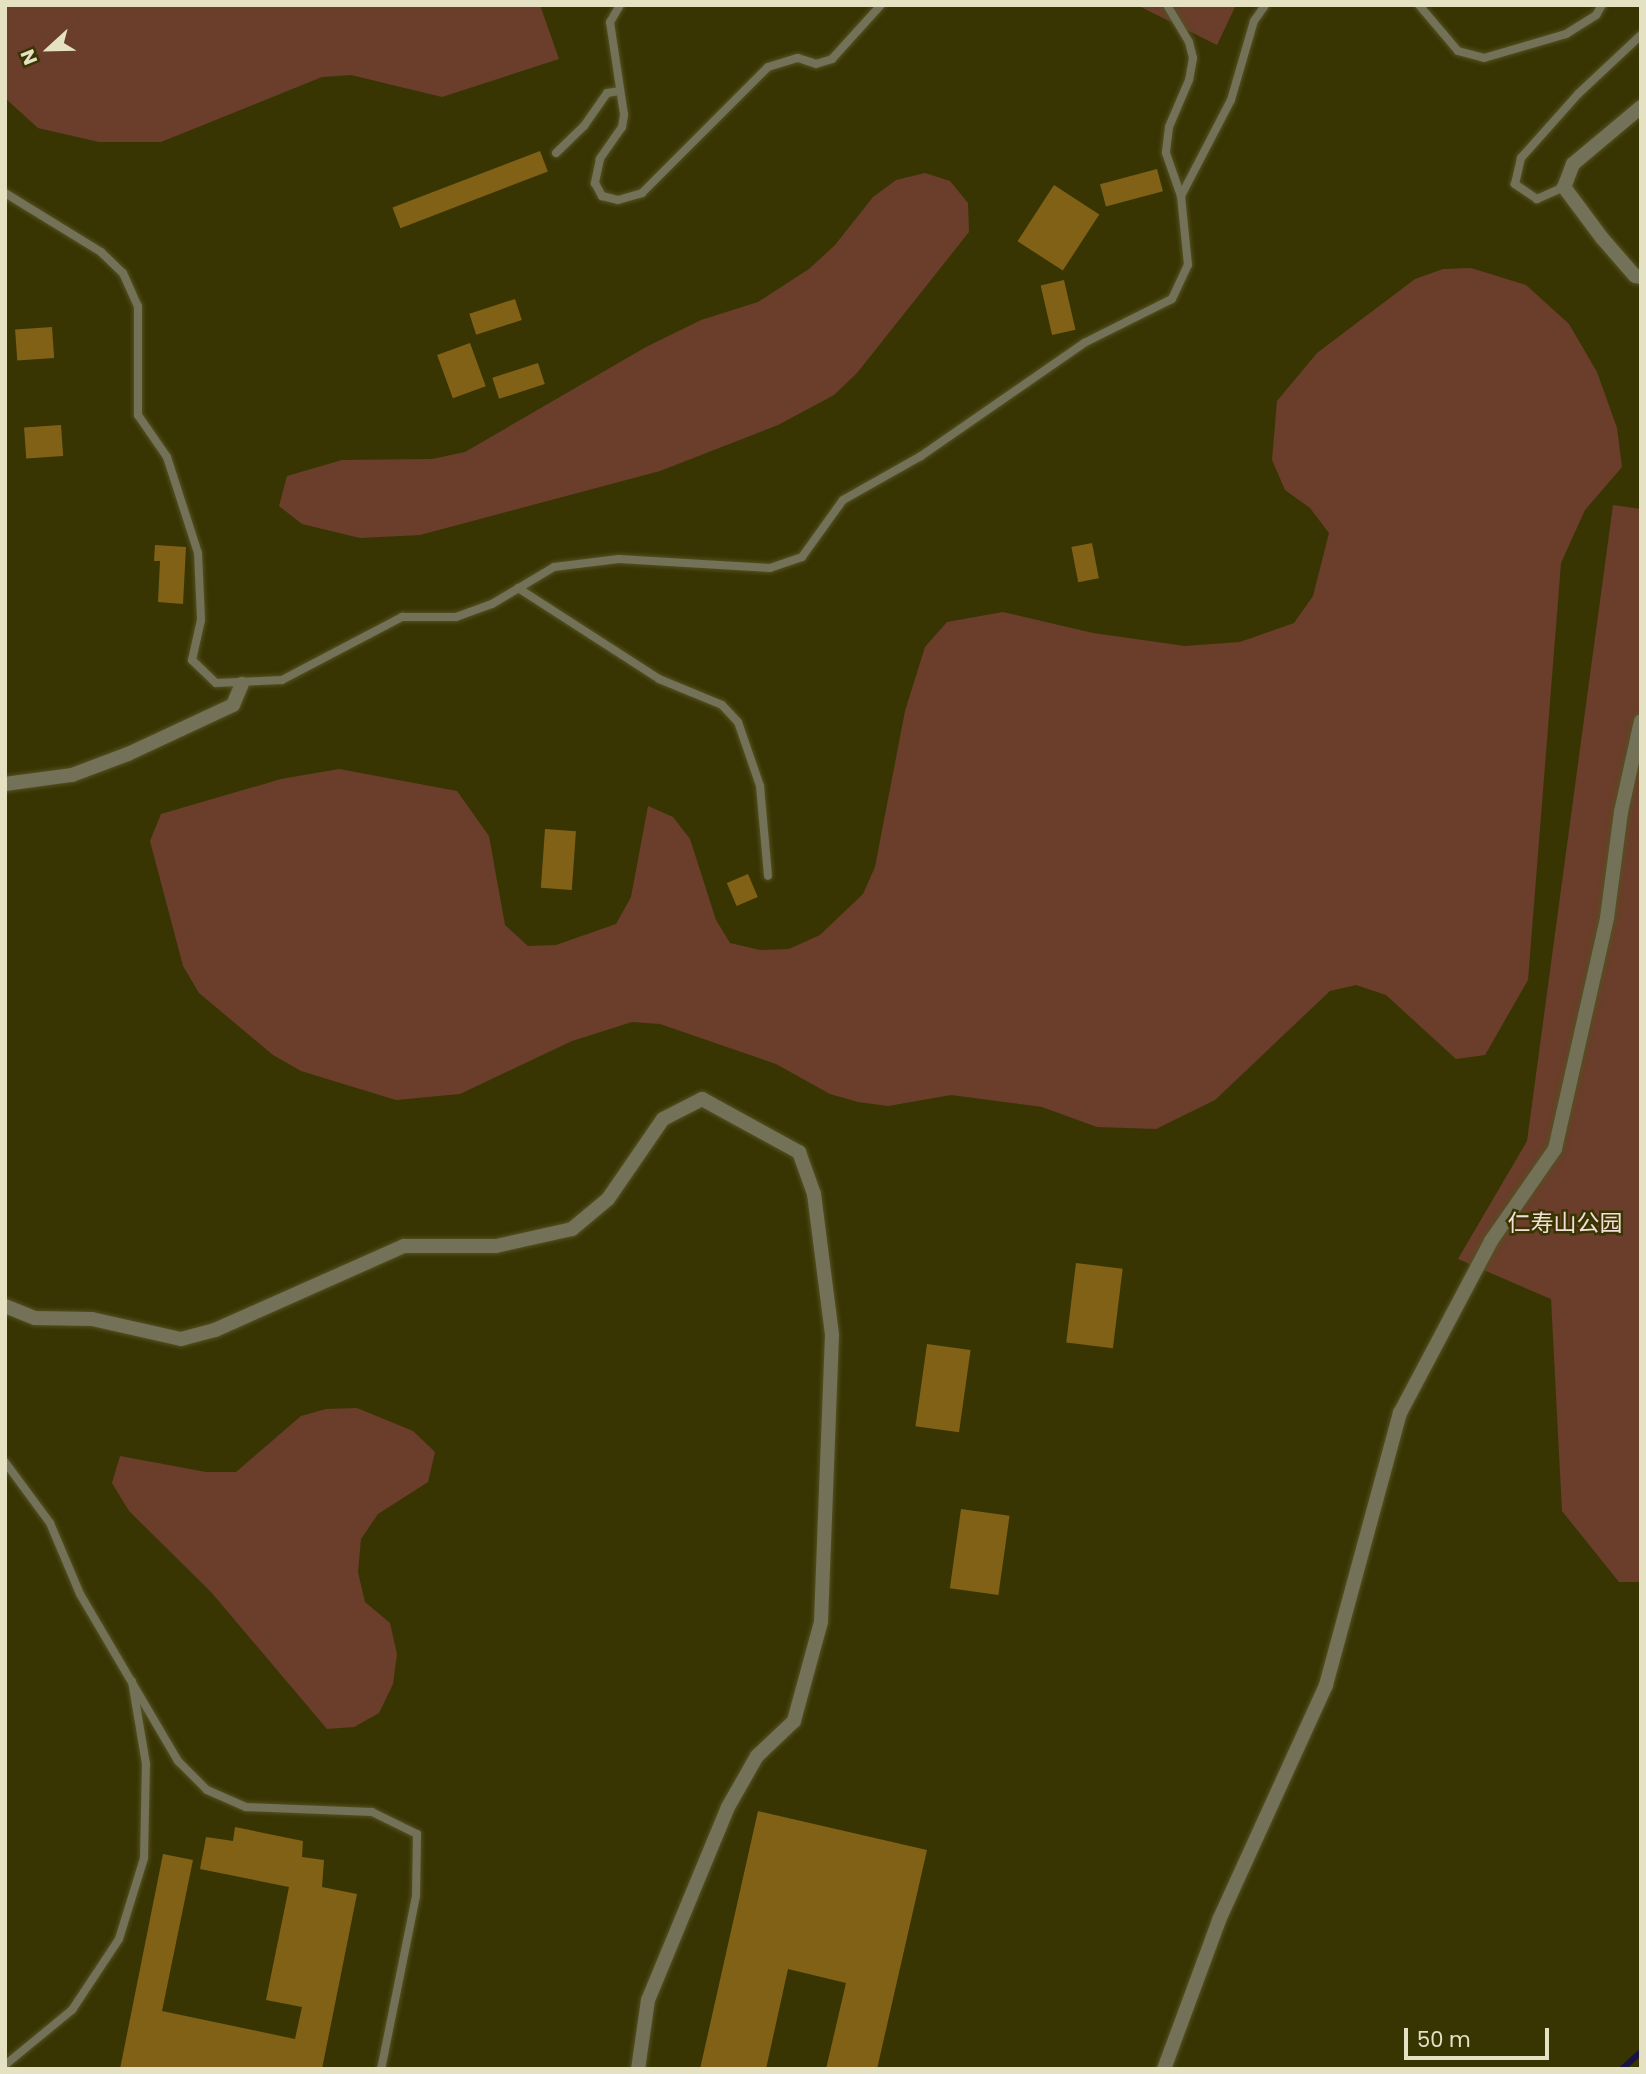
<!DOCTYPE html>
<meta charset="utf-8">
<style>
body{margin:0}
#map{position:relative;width:1646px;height:2074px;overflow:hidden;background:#393503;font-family:Poppins,"Noto Sans SC",sans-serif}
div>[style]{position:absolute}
.green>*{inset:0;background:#6a3e2a}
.stream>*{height:6px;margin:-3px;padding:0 3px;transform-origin:3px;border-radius:3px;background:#1b1248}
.building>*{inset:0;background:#816116;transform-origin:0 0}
.roads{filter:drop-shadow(0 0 2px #545122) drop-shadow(0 0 2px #545122)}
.service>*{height:8px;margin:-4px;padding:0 4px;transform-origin:4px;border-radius:4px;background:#737158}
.minor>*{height:14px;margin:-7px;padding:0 7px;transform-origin:7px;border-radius:7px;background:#737158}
span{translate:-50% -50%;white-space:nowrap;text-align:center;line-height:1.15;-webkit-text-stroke:5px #393503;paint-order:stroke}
.park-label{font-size:23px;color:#f3dfd6}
.frame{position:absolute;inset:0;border:7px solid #e4e2c3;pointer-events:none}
.north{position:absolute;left:14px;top:14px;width:70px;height:70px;-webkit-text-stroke:5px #393503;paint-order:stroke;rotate:248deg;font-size:19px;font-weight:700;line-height:28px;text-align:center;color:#e4e2c3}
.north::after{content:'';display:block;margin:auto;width:24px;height:32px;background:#e4e2c3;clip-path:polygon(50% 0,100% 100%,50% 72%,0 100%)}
.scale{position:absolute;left:1404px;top:2028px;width:145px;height:32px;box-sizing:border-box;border:4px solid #e4e2c3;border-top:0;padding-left:9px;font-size:21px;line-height:24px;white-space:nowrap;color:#e4e2c3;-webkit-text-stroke:5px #393503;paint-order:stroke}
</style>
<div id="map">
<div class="green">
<i style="clip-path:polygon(5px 5px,540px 5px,559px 59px,442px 97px,351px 75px,322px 77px,161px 142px,99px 142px,38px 128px,5px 98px)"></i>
<i style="clip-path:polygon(1137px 5px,1236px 5px,1217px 45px)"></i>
<i style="clip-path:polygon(925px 173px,950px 181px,968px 203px,969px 232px,857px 373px,834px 395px,778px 425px,660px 471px,420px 535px,360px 538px,302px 524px,279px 506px,287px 476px,342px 460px,432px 459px,465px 452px,646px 347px,701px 320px,758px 302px,809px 269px,835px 245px,873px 197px,896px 180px)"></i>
<i style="clip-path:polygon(1471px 268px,1526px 285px,1569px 324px,1597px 372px,1617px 428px,1622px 467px,1585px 510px,1561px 563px,1528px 980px,1485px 1055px,1456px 1059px,1386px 995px,1356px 985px,1330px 991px,1215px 1100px,1156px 1129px,1097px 1127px,1042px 1107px,951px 1095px,888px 1106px,858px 1102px,830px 1094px,776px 1064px,660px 1024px,632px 1022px,572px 1041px,460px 1094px,396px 1100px,301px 1071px,273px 1055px,199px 993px,183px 966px,150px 841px,161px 814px,281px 779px,339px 769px,457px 791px,489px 836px,505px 925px,528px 946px,556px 945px,616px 924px,631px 897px,648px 806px,673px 817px,690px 839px,716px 920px,730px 943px,760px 950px,789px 949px,820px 935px,863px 894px,875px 867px,905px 711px,925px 647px,947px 622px,1003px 612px,1093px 633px,1185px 646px,1240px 642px,1294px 623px,1313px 596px,1329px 533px,1310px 508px,1285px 490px,1272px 460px,1277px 401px,1317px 353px,1415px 279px,1443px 269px)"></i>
<i style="clip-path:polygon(1613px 505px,1641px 509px,1641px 1582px,1619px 1582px,1562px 1511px,1551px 1299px,1458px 1259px,1527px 1141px)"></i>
<i style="clip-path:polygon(357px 1408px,413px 1431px,435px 1452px,428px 1482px,378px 1514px,361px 1539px,358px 1572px,365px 1602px,390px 1623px,397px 1654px,393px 1684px,379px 1713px,354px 1727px,327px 1729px,211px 1592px,129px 1511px,112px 1483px,120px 1456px,206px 1472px,236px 1472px,301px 1416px,326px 1409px)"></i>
</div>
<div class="stream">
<i style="left:1622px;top:2069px;width:25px;rotate:-42deg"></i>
</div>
<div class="building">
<i style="left:540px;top:151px;width:22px;height:158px;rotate:69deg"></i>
<i style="left:1157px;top:169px;width:23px;height:59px;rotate:75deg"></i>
<i style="left:1054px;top:185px;width:54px;height:67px;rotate:33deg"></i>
<i style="left:1064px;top:280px;width:51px;height:24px;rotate:77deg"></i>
<i style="left:515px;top:299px;width:22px;height:48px;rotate:72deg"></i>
<i style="left:52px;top:327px;width:31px;height:37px;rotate:86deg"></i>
<i style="left:470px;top:343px;width:46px;height:35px;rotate:70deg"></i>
<i style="left:538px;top:363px;width:22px;height:48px;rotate:72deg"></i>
<i style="left:61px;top:425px;width:31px;height:37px;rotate:86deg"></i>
<i style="left:1092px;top:543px;width:36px;height:21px;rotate:79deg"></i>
<i style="clip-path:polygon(155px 545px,186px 547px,183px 604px,158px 602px,160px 561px,154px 561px)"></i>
<i style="left:545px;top:829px;width:31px;height:59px;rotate:4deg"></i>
<i style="left:748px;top:874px;width:25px;height:23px;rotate:67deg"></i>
<i style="left:1076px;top:1263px;width:47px;height:80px;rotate:7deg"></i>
<i style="left:927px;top:1344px;width:44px;height:83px;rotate:8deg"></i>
<i style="left:961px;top:1509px;width:49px;height:80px;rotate:8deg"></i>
<i style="clip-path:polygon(758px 1811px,927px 1850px,877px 2069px,826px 2069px,846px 1983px,788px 1969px,766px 2069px,700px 2069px)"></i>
<i style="clip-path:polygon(235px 1827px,303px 1841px,302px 1857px,324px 1860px,322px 1887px,357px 1894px,322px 2069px,120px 2069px,163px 1854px,193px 1860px,162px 2011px,295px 2039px,302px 2007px,266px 2000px,289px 1887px,200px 1869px,206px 1837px,233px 1841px)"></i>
</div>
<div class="roads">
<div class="service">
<i style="left:620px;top:5px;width:20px;rotate:120deg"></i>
<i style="left:610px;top:22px;width:94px;rotate:81.4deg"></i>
<i style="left:624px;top:115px;width:12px;rotate:99deg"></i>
<i style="left:622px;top:127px;width:39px;rotate:125deg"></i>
<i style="left:600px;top:159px;width:25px;rotate:102deg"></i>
<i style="left:595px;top:183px;width:15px;rotate:62deg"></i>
<i style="left:602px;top:196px;width:16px;rotate:14deg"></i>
<i style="left:618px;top:200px;width:25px;rotate:-16deg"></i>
<i style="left:642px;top:193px;width:178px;rotate:-45deg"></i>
<i style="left:768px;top:67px;width:31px;rotate:-17deg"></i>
<i style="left:798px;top:58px;width:19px;rotate:18deg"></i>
<i style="left:816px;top:64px;width:17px;rotate:-17deg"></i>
<i style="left:832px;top:59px;width:73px;rotate:-47.8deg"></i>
<i style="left:1167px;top:5px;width:43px;rotate:59.3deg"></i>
<i style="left:1189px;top:42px;width:16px;rotate:76deg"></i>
<i style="left:1193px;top:58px;width:22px;rotate:100deg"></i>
<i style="left:1189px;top:80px;width:51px;rotate:113.1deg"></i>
<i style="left:1169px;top:127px;width:26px;rotate:97deg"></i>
<i style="left:1166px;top:153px;width:46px;rotate:70.8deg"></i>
<i style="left:1419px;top:5px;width:60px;rotate:49.7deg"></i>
<i style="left:1458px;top:51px;width:27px;rotate:15deg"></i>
<i style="left:1484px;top:58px;width:85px;rotate:-16.3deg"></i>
<i style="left:1566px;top:34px;width:36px;rotate:-32deg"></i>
<i style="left:1596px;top:15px;width:12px;rotate:-59deg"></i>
<i style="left:556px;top:153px;width:39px;rotate:-44deg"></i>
<i style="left:584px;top:126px;width:40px;rotate:-55.1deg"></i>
<i style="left:607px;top:93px;width:12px;rotate:-9deg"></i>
<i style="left:1564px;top:187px;width:30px;rotate:156deg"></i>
<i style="left:1537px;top:199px;width:27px;rotate:-146deg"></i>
<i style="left:1515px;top:184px;width:27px;rotate:-77deg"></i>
<i style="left:1521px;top:158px;width:86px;rotate:-48.3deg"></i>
<i style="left:1578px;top:94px;width:86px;rotate:-43.1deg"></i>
<i style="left:5px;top:193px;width:113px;rotate:31.6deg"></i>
<i style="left:101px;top:252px;width:30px;rotate:44deg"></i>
<i style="left:123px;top:273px;width:36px;rotate:66deg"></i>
<i style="left:138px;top:306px;width:109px;rotate:90deg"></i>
<i style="left:138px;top:415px;width:51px;rotate:55.4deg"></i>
<i style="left:167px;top:457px;width:101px;rotate:72.1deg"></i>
<i style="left:198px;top:553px;width:67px;rotate:87.4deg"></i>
<i style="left:201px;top:620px;width:41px;rotate:102.7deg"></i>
<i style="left:192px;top:660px;width:33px;rotate:44deg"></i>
<i style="left:216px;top:683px;width:66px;rotate:-2.6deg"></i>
<i style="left:282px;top:680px;width:136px;rotate:-27.7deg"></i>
<i style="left:402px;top:617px;width:54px"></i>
<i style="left:456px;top:617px;width:38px;rotate:-20deg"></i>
<i style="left:492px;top:604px;width:72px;rotate:-30.8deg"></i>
<i style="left:554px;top:567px;width:65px;rotate:-7deg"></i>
<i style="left:619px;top:559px;width:151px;rotate:3.4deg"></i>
<i style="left:770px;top:568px;width:34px;rotate:-19deg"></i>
<i style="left:802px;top:557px;width:70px;rotate:-54.3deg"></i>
<i style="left:843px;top:500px;width:90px;rotate:-29.4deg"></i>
<i style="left:921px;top:456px;width:198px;rotate:-34.7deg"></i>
<i style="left:1084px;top:343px;width:98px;rotate:-26.6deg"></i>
<i style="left:1172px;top:299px;width:38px;rotate:-65deg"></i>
<i style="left:1188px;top:265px;width:69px;rotate:-95.8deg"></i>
<i style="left:1181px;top:196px;width:108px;rotate:-62.5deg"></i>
<i style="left:1231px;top:100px;width:82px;rotate:-73.8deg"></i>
<i style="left:1254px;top:21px;width:19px;rotate:-55deg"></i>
<i style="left:518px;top:588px;width:168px;rotate:32.8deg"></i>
<i style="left:659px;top:679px;width:68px;rotate:22.4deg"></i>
<i style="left:722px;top:705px;width:23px;rotate:47deg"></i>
<i style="left:738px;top:722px;width:68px;rotate:71deg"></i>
<i style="left:760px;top:786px;width:90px;rotate:84.9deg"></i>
<i style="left:5px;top:1462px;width:76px;rotate:53.6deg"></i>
<i style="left:50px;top:1523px;width:77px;rotate:67.1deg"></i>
<i style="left:80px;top:1594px;width:194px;rotate:59.6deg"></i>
<i style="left:178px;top:1761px;width:41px;rotate:45deg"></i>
<i style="left:207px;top:1790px;width:43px;rotate:23.6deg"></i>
<i style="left:246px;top:1807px;width:126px;rotate:2.3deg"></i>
<i style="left:372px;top:1812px;width:50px;rotate:26.1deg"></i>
<i style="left:417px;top:1834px;width:62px;rotate:90.9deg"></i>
<i style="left:416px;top:1896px;width:177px;rotate:101.4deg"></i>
<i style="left:5px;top:2065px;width:87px;rotate:-39.4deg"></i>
<i style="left:72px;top:2010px;width:85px;rotate:-56.5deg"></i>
<i style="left:119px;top:1939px;width:85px;rotate:-72.8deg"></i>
<i style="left:144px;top:1858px;width:94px;rotate:-88.8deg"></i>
<i style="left:146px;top:1764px;width:84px;rotate:-99.6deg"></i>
</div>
<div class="minor">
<i style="left:1641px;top:107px;width:89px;rotate:140deg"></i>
<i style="left:1573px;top:164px;width:25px;rotate:111deg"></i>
<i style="left:1564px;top:187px;width:64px;rotate:53.3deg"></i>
<i style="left:1602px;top:238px;width:50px;rotate:49deg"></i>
<i style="left:1635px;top:276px;width:6px;rotate:9deg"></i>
<i style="left:5px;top:784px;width:68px;rotate:-7.7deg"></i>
<i style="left:72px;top:775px;width:60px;rotate:-20.6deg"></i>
<i style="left:128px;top:754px;width:116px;rotate:-25deg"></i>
<i style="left:233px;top:705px;width:23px;rotate:-67deg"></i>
<i style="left:5px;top:1306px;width:32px;rotate:22deg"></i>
<i style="left:35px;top:1318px;width:57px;rotate:1deg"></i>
<i style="left:92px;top:1319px;width:91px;rotate:12.7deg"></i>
<i style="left:181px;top:1339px;width:35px;rotate:-15deg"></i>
<i style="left:215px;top:1330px;width:207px;rotate:-24deg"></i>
<i style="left:404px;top:1246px;width:92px"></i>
<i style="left:496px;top:1246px;width:78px;rotate:-12.6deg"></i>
<i style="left:572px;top:1229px;width:47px;rotate:-39.8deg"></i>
<i style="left:608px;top:1199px;width:97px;rotate:-55.5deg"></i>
<i style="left:663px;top:1119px;width:44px;rotate:-27.1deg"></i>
<i style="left:702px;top:1099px;width:111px;rotate:28.7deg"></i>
<i style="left:799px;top:1152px;width:45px;rotate:70.3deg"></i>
<i style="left:814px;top:1194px;width:142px;rotate:82.7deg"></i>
<i style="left:832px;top:1335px;width:287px;rotate:92.2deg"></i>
<i style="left:821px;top:1622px;width:103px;rotate:105.3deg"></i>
<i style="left:794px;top:1721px;width:51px;rotate:136.6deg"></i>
<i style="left:757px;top:1756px;width:59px;rotate:119.6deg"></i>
<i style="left:728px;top:1807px;width:209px;rotate:112.5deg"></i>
<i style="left:648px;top:2000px;width:70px;rotate:98.2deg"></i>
<i style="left:1164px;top:2069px;width:159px;rotate:-69.7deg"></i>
<i style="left:1219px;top:1920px;width:258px;rotate:-65.5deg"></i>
<i style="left:1326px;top:1685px;width:282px;rotate:-74.8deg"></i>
<i style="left:1400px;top:1413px;width:195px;rotate:-62.1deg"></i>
<i style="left:1491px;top:1241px;width:112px;rotate:-55.2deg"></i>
<i style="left:1555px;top:1149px;width:237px;rotate:-77.3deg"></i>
<i style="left:1607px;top:918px;width:107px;rotate:-82.5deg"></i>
<i style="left:1621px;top:812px;width:93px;rotate:-77.6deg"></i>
</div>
</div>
<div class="park-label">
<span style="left:1565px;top:1223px">仁寿山公园</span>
</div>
<div class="frame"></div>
<div class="north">N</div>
<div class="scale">50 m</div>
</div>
